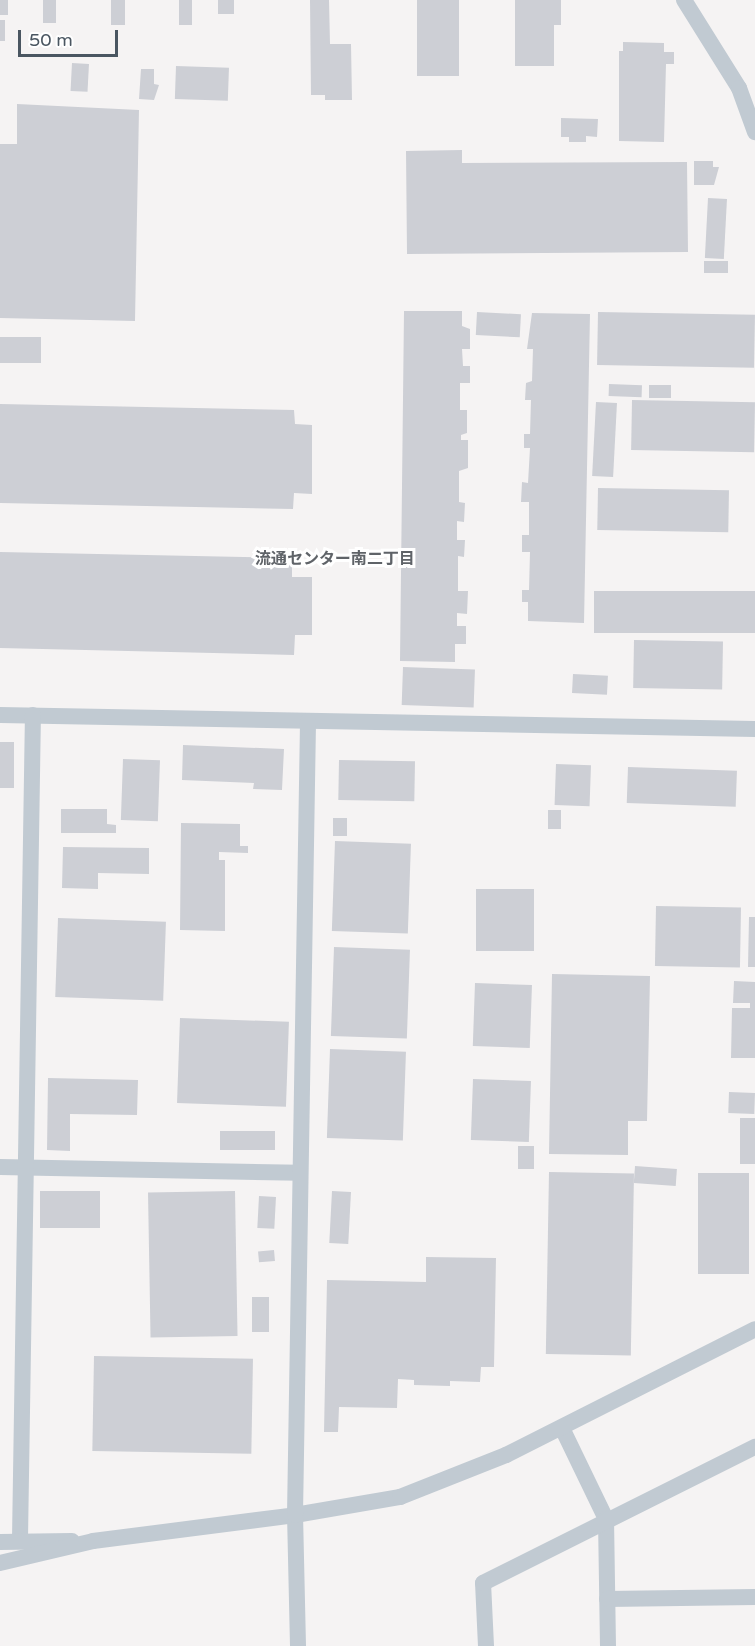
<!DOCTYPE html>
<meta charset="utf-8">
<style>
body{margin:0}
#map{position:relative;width:755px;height:1646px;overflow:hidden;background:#f5f3f3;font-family:"Varela Round","Noto Sans JP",sans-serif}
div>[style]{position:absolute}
.building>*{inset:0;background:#cdcfd5;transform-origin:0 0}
.minor>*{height:16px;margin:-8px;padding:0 8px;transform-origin:8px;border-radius:8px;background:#c1cad2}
span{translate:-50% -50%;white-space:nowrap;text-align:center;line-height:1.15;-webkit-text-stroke:6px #fff;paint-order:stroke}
.neighbourhood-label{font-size:16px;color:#5f6368;font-weight:700}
.scale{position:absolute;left:18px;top:30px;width:100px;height:27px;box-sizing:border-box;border:3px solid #4a5661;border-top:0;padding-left:8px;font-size:18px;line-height:21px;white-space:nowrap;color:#4a5661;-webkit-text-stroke:4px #fff;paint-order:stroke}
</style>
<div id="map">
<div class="building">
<i style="left:0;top:0;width:8px;height:15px"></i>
<i style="left:43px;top:0;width:13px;height:23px"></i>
<i style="left:111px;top:0;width:14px;height:25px"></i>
<i style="left:179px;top:0;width:13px;height:25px"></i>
<i style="left:218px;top:0;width:16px;height:14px"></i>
<i style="clip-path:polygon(310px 0,329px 0,330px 44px,351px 44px,352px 100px,325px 100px,325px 95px,311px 95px)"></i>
<i style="left:417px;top:0;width:42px;height:76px"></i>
<i style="clip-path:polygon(515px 0,561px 0,561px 25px,554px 25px,554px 66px,515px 66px)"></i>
<i style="left:0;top:20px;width:5px;height:21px"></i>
<i style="clip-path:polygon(623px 42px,664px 43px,664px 52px,674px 52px,674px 64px,666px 64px,664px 142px,619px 141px,619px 51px,623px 51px)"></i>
<i style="left:72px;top:63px;width:17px;height:28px;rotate:3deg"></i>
<i style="left:176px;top:66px;width:53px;height:33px;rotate:2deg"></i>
<i style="clip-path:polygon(141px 69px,154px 69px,154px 84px,159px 85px,154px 100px,139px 99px)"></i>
<i style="clip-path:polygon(17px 104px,139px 110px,135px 321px,0 318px,0 144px,17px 144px)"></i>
<i style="clip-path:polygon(561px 118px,598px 119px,597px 137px,586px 136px,586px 142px,569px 142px,569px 137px,561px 137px)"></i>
<i style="clip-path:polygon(462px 150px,462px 163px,687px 162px,688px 252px,407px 254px,406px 151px)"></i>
<i style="clip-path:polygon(694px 161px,713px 161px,713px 167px,719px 167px,714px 185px,694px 185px)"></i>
<i style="left:708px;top:198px;width:19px;height:60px;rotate:3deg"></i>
<i style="left:704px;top:261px;width:24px;height:12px"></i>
<i style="clip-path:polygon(404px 311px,462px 311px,462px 326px,470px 329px,470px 349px,462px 349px,463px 366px,470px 366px,470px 383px,460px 383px,460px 410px,467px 410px,467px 433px,461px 435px,461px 440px,468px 440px,468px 468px,459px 471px,459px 502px,465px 503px,464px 522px,457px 521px,457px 540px,465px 540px,464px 557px,458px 556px,458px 591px,468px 591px,467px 614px,457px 613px,457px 626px,466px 626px,466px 644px,455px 644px,455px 662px,400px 661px)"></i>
<i style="left:477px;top:312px;width:44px;height:23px;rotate:3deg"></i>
<i style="left:598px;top:312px;width:157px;height:53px;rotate:1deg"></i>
<i style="clip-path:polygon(532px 313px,590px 314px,584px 623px,528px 621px,528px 602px,522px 602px,522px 590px,529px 590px,530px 552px,522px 552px,522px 535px,529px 535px,529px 502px,521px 502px,522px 482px,528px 483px,530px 448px,524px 448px,524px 434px,530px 434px,531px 400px,525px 400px,526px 383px,532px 381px,533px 349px,527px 349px)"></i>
<i style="left:0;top:337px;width:41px;height:26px"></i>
<i style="left:609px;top:384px;width:33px;height:12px;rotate:2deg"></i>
<i style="left:649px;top:385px;width:22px;height:13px"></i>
<i style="left:632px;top:400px;width:123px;height:50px;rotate:1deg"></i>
<i style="left:596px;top:402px;width:21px;height:74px;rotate:3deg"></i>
<i style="clip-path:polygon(0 404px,294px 410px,295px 424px,312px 425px,312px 494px,294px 493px,293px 509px,0 503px)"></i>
<i style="left:598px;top:488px;width:131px;height:42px;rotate:1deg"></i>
<i style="clip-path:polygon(0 552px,292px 558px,292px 577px,312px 577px,312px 635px,295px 635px,294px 655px,0 648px)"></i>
<i style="left:594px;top:591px;width:161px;height:42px"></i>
<i style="left:634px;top:640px;width:89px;height:48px;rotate:1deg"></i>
<i style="left:403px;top:667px;width:72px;height:38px;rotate:2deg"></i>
<i style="left:573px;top:674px;width:35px;height:19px;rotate:3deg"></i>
<i style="left:0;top:742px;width:14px;height:46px"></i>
<i style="clip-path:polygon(183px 745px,284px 749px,282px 790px,253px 789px,254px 783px,182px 780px)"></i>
<i style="left:123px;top:759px;width:37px;height:61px;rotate:2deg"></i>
<i style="left:339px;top:760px;width:76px;height:40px;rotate:1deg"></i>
<i style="left:556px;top:764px;width:35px;height:41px;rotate:2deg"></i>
<i style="left:628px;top:767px;width:109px;height:36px;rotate:2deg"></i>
<i style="clip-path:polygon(61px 809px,107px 809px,107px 824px,116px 825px,116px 833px,61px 833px)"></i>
<i style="left:548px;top:810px;width:13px;height:19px"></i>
<i style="left:333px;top:818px;width:14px;height:18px"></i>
<i style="clip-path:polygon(181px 823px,240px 824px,240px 846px,248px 846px,248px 853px,219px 852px,219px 860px,225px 860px,225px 931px,180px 930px)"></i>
<i style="left:335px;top:841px;width:76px;height:90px;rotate:2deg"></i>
<i style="clip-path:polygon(63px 847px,149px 848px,149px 874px,98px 873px,98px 889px,62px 888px)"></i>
<i style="left:476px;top:889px;width:58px;height:62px"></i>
<i style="left:656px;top:906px;width:85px;height:60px;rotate:1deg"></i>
<i style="clip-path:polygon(749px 917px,755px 917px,755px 967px,748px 967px)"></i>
<i style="left:58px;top:918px;width:108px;height:79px;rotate:2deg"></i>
<i style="left:334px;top:947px;width:76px;height:89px;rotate:2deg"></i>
<i style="clip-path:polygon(552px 974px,650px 976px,647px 1121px,628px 1121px,628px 1155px,549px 1154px)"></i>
<i style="clip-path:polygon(734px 981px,755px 982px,755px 1058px,731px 1058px,732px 1008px,750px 1008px,750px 1003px,733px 1003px)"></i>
<i style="left:475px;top:983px;width:57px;height:63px;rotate:2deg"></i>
<i style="left:180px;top:1018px;width:109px;height:85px;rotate:2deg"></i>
<i style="left:330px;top:1049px;width:76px;height:89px;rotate:2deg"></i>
<i style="clip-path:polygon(48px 1078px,138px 1080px,137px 1115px,70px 1114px,70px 1151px,47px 1150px)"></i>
<i style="left:473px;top:1079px;width:58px;height:61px;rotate:2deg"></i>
<i style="left:729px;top:1092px;width:26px;height:21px;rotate:2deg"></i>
<i style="left:740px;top:1118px;width:15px;height:46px"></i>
<i style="left:275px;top:1131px;width:19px;height:55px;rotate:90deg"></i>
<i style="left:518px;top:1146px;width:16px;height:23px"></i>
<i style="left:635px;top:1166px;width:42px;height:17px;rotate:4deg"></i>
<i style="left:549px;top:1172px;width:85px;height:182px;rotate:1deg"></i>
<i style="left:698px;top:1173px;width:51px;height:101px"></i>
<i style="left:40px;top:1191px;width:60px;height:37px"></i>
<i style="left:235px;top:1191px;width:145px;height:87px;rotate:89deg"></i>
<i style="left:332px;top:1191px;width:19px;height:52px;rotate:3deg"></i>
<i style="left:259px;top:1196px;width:17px;height:32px;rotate:3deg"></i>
<i style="left:274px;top:1250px;width:11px;height:16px;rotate:85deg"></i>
<i style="clip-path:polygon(426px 1257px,496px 1258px,494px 1367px,481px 1367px,480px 1382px,450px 1381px,450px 1386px,414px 1385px,414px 1380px,398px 1379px,397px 1408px,339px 1407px,338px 1432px,324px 1432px,327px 1280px,426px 1282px)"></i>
<i style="left:252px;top:1297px;width:17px;height:35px"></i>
<i style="left:94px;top:1356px;width:159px;height:95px;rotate:1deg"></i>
</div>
<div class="minor">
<i style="left:684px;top:0;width:104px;rotate:58deg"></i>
<i style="left:739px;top:88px;width:47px;rotate:70deg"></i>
<i style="left:0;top:715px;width:755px;rotate:1.06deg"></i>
<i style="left:0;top:1167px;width:299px;rotate:1.1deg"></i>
<i style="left:562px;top:1428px;width:101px;rotate:64.2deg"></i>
<i style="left:606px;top:1519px;width:127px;rotate:89.1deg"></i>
<i style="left:20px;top:1539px;width:824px;rotate:-89.1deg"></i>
<i style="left:0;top:1542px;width:72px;rotate:-0.8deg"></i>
<i style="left:0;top:1563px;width:96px;rotate:-13.3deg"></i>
<i style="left:93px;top:1541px;width:204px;rotate:-7.3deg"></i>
<i style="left:295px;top:1515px;width:107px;rotate:-9.7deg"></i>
<i style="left:400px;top:1497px;width:114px;rotate:-21.6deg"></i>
<i style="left:506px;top:1455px;width:279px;rotate:-26.8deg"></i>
<i style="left:607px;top:1599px;width:148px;rotate:-0.8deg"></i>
<i style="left:298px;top:1646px;width:131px;rotate:-91.3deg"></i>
<i style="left:295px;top:1515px;width:794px;rotate:-89.06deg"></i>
<i style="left:486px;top:1646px;width:63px;rotate:-92.7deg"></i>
<i style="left:483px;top:1583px;width:304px;rotate:-26.6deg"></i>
</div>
<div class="neighbourhood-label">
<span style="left:335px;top:559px">流通センター南二丁目</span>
</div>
<div class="scale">50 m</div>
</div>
